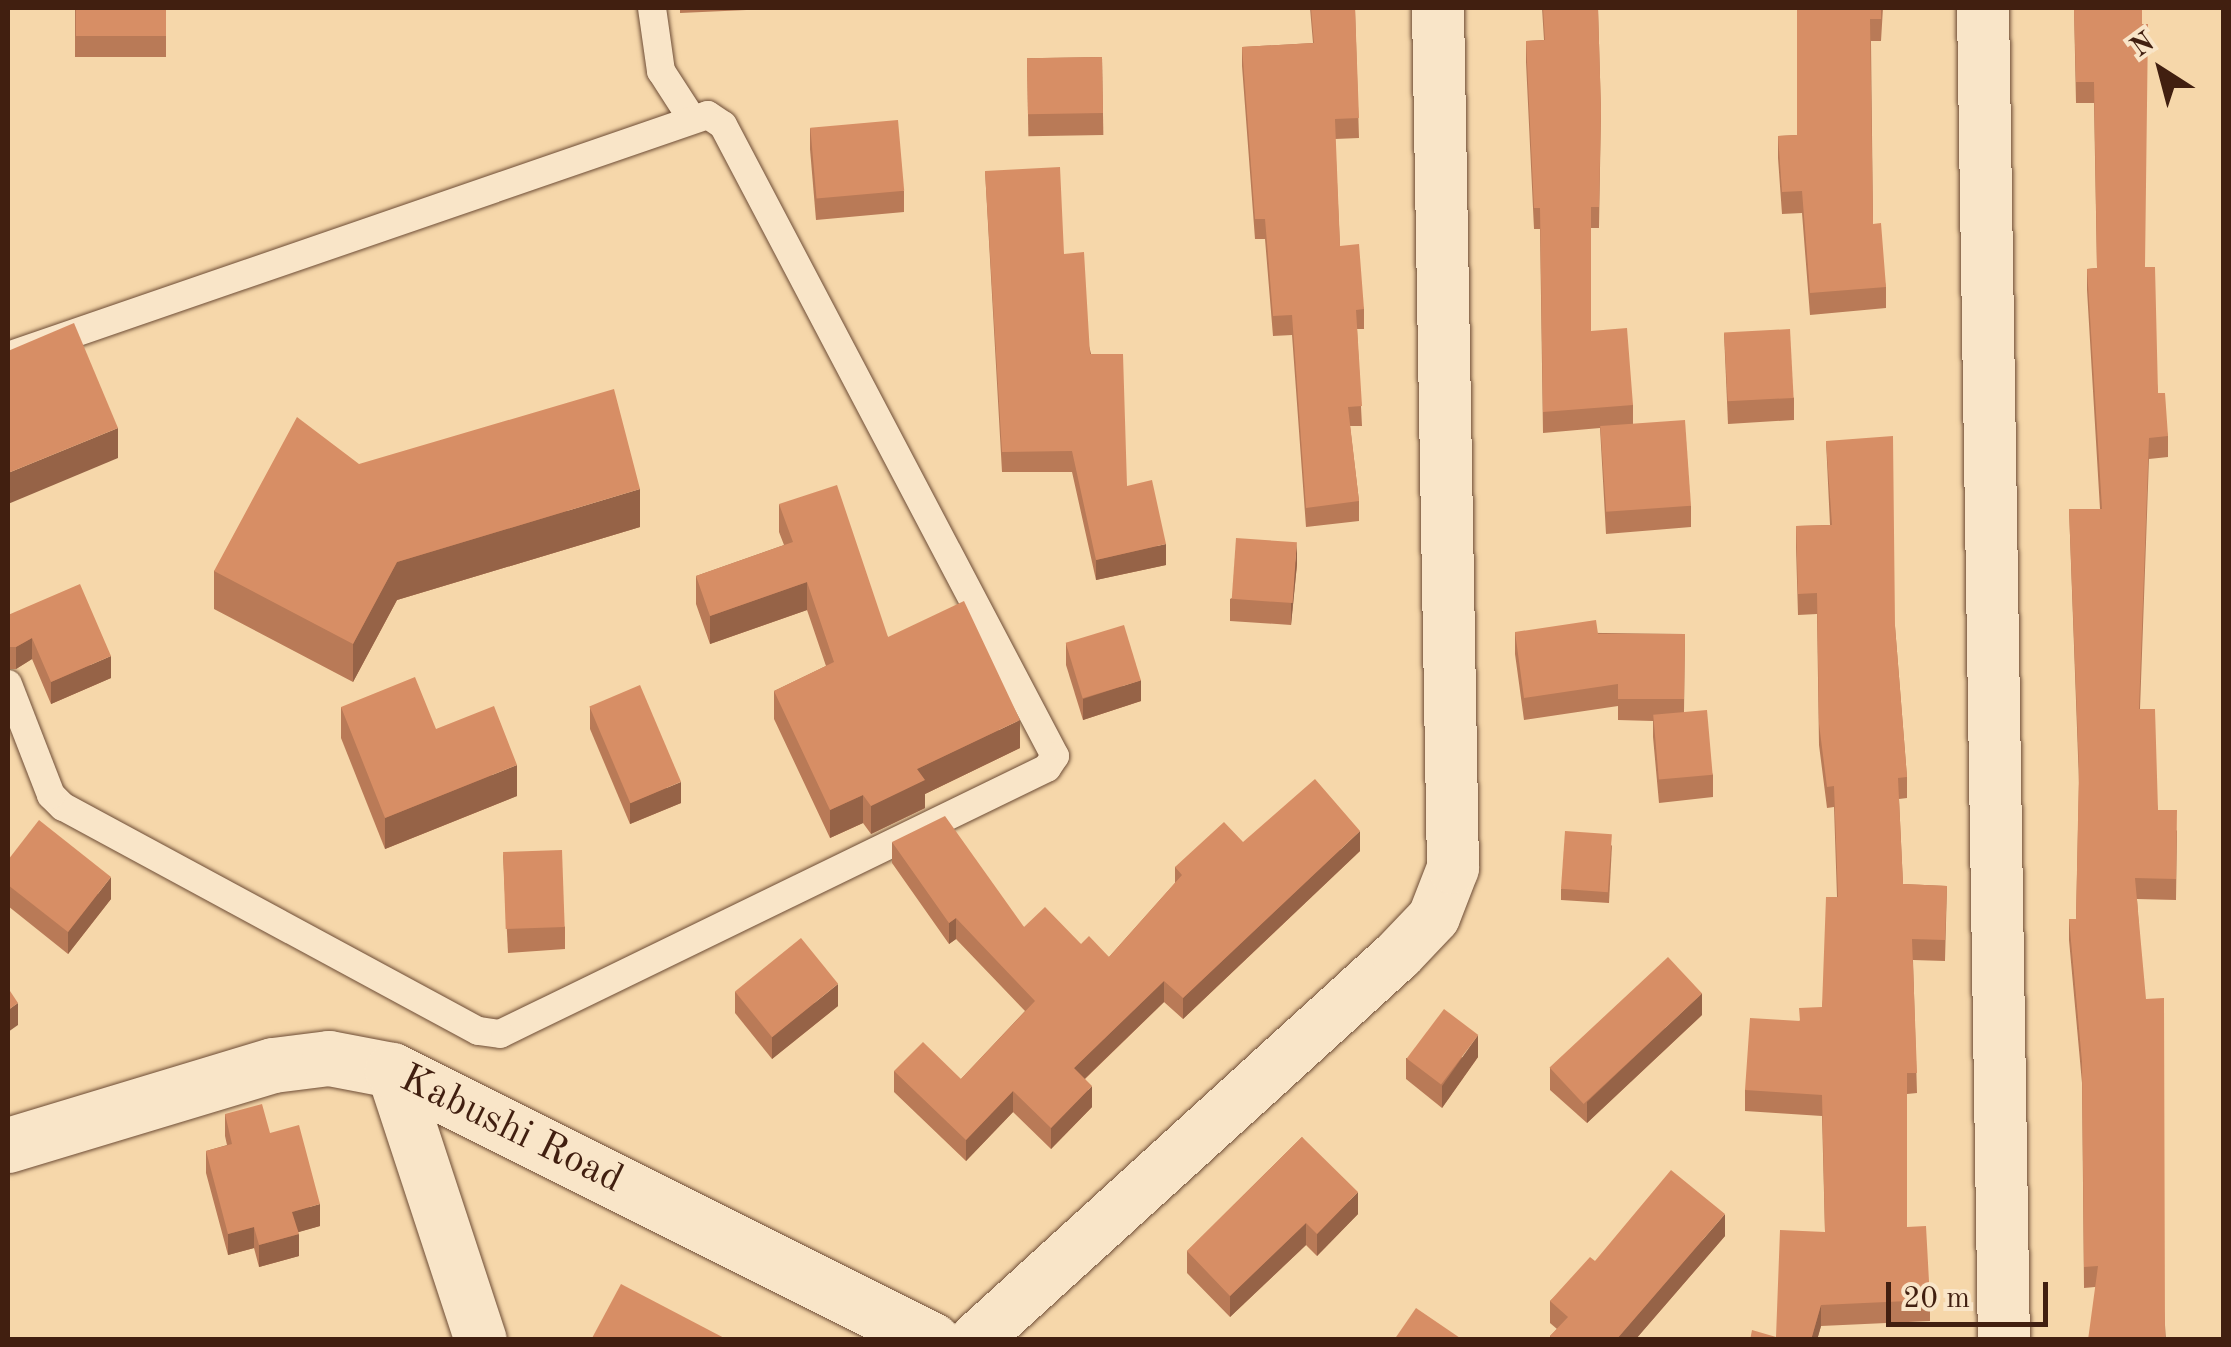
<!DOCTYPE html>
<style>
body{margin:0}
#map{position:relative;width:2231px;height:1347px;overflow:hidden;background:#f6d7aa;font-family:"Old Standard TT",serif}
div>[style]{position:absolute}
.roads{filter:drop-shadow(0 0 2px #6e4d36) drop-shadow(0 0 2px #6e4d36)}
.lane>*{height:28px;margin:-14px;padding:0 14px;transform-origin:14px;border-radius:14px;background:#f9e5c8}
.street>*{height:52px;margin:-26px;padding:0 26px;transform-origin:26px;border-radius:26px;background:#f9e5c8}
.secondary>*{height:55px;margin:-27.5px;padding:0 27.5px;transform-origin:27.5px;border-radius:27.5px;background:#f9e5c8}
.wall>*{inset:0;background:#b97a57;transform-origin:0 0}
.shaded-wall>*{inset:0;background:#966347}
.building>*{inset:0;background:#d78e65;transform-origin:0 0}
span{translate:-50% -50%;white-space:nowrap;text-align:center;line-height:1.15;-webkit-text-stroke:8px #f9e5c8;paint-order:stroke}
.street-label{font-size:40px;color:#411f10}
.frame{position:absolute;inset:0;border:10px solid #411f10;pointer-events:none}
.north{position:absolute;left:2111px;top:20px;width:100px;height:100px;-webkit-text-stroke:8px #f9e5c8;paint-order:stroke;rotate:324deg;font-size:28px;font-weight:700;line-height:40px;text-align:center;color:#411f10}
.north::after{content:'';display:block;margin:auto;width:35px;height:45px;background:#411f10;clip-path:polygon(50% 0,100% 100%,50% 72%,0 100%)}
.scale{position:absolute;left:1886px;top:1282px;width:162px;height:45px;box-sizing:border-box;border:5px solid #411f10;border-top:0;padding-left:12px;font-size:30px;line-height:35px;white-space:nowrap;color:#411f10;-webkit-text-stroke:8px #f9e5c8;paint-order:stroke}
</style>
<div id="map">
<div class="roads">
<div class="lane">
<i style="left:652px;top:8px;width:64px;rotate:81.9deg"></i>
<i style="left:661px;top:71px;width:54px;rotate:57.2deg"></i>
<i style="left:8px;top:356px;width:740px;rotate:-19deg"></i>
<i style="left:708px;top:115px;width:18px;rotate:34deg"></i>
<i style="left:723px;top:125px;width:713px;rotate:62.25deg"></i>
<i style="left:1055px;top:756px;width:14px;rotate:124deg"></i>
<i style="left:1047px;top:768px;width:608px;rotate:154.07deg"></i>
<i style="left:500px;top:1034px;width:22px;rotate:-172deg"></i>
<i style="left:478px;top:1031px;width:472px;rotate:-151.6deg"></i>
<i style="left:63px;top:807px;width:17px;rotate:-135deg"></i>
<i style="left:51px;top:795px;width:119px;rotate:-111.2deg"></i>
</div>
<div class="street">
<i style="left:1983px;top:8px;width:1332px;rotate:89.1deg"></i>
<i style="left:392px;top:1070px;width:284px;rotate:71.8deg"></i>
<i style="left:975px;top:1340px;width:572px;rotate:-42.31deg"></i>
<i style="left:1398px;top:955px;width:52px;rotate:-46.5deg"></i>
<i style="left:1434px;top:917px;width:53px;rotate:-68.8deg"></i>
<i style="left:1453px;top:868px;width:860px;rotate:-91deg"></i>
</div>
<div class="secondary">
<i style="left:8px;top:1145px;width:277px;rotate:-16.8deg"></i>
<i style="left:273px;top:1065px;width:56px;rotate:-7.1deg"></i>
<i style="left:329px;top:1058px;width:64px;rotate:10.8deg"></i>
<i style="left:392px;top:1070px;width:604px;rotate:26.57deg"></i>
</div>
</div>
<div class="wall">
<i style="left:75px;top:8px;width:91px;height:49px"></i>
<i style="clip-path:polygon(680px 8px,791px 8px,680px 13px)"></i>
<i style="clip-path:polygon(1310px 8px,1355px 8px,1359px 138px,1335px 139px,1340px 246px,1364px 309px,1364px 329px,1357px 329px,1362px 426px,1350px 426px,1359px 501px,1359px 521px,1306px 527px,1292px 335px,1273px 336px,1265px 239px,1255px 239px,1242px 66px,1242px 47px,1313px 43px)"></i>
<i style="clip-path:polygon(1542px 8px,1598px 8px,1601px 111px,1599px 228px,1591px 228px,1591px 331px,1633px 405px,1633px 424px,1691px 506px,1691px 527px,1606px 534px,1600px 428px,1543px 433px,1540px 229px,1534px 229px,1526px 62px,1526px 41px,1544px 40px)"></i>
<i style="clip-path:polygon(1797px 8px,1883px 8px,1881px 41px,1871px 41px,1873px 224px,1886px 287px,1886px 308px,1810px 315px,1802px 213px,1782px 214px,1778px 158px,1778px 136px,1797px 135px)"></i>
<i style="clip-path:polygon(2074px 8px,2145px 267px,2158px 393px,2168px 436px,2168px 457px,2149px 459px,2140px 709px,2158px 810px,2177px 831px,2176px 900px,2137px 899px,2166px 1340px,2095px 1287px,2084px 1288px,2082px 1083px,2069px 940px,2069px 919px,2076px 919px,2079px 783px,2069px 509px,2100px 509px,2087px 290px,2087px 269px,2097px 268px,2094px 103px,2076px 103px)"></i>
<i style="left:1102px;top:57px;width:78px;height:75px;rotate:89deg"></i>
<i style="clip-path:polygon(810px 128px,904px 191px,904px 212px,816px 220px,810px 149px)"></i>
<i style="clip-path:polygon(985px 171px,1064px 254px,1127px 486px,1166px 565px,1096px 580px,1072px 472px,1002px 472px)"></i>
<i style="clip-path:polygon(1724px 333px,1794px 398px,1794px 420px,1728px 424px)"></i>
<i style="clip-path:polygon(1826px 441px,1895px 626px,1907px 777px,1907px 798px,1899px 799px,1903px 884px,1947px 886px,1945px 961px,1913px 960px,1917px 1093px,1907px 1094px,1907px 1227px,1930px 1300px,1930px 1321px,1821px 1326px,1817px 1340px,1750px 1340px,1776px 1337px,1825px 1232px,1822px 1116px,1745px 1111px,1745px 1090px,1799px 1021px,1822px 1007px,1837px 897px,1834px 807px,1827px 808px,1819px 745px,1817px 614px,1798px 615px,1796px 547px,1796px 526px,1830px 525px)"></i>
<i style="clip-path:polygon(359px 464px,640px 527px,397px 600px,353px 682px,214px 609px,214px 571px)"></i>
<i style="clip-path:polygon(779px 504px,888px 637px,1020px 748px,925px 794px,925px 808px,871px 834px,863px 823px,830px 838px,774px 719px,774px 691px,826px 666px,807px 610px,710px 644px,696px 604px,696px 576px,784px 545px,779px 532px)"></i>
<i style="clip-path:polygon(1297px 564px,1291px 625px,1230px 621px,1230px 599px)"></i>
<i style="clip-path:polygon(8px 615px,111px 678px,51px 704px,32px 659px,16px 669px,8px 669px)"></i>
<i style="clip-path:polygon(1515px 632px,1685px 634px,1684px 712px,1713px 775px,1713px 797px,1659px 803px,1653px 737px,1653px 721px,1618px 720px,1618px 706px,1524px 720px,1515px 654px)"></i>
<i style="clip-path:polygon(1066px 643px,1141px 701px,1083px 720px,1066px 665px)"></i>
<i style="clip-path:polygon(341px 707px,436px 729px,517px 796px,385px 849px,341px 738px)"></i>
<i style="clip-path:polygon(590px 707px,681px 803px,630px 824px,590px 729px)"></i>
<i style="clip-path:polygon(892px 842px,1024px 927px,1081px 944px,1109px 957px,1175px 883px,1175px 867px,1243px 842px,1360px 851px,1183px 1019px,1164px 1002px,1085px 1079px,1092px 1107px,1051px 1149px,1013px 1112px,966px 1161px,894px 1092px,894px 1071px,961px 1079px,1025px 1011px,956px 939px,949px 944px,892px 863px)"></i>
<i style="clip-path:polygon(1612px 845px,1609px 903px,1561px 900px,1561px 889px)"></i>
<i style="clip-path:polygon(503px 854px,565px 927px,565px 949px,508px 953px)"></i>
<i style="clip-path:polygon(8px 860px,111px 899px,68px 954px,8px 906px)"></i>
<i style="clip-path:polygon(735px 992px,838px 1006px,772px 1059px,735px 1013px)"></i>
<i style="clip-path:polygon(1702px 1015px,1587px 1123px,1550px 1090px,1550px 1068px)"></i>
<i style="clip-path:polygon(1478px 1057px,1442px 1108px,1406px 1079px,1406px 1058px)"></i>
<i style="clip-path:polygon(225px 1114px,270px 1133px,320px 1226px,298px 1232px,299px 1256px,259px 1267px,254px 1248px,228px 1255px,206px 1173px,206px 1151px,227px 1145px,225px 1136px)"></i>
<i style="clip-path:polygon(1302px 1137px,1358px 1214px,1317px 1256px,1306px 1245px,1230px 1317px,1187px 1273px,1187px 1251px)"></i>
<i style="clip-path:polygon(1725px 1236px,1635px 1340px,1550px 1340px,1550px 1336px,1557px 1329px,1550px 1323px,1550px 1301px,1595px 1261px)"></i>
</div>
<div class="shaded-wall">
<i style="clip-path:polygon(118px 428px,118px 458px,8px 504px,8px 473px)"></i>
<i style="clip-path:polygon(640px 489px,640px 527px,397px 600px,353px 682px,353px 644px,397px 562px)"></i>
<i style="clip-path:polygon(1297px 542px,1297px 564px,1291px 625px,1291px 604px)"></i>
<i style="clip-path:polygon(1166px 544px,1166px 565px,1096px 580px,1096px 560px)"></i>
<i style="clip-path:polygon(807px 582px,807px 610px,710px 644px,710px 616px)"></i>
<i style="clip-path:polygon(32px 638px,32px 659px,16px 669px,16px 647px)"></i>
<i style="clip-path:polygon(111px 656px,111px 678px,51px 704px,51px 682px)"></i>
<i style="clip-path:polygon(1141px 680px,1141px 701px,1083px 720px,1083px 699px)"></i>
<i style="clip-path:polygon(1020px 720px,1020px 748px,925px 794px,925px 808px,871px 834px,871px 806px,917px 769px)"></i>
<i style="clip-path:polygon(517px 765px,517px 796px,385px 849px,385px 818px)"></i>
<i style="clip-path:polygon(681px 782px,681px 803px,630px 824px,630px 803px)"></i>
<i style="clip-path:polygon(863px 795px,863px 823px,830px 838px,830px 810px)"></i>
<i style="clip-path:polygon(1360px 831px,1360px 851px,1183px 1019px,1183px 998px)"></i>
<i style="clip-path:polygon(111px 877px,111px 899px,68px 954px,68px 932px)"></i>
<i style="clip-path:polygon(956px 918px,956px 939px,949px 944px,949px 923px)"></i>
<i style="clip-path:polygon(1164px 981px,1164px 1002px,1074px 1089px,1074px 1068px)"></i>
<i style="clip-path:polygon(838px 984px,838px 1006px,772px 1059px,772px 1037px)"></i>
<i style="clip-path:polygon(1702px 993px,1702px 1015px,1587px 1123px,1587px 1102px)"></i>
<i style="clip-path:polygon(18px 1003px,18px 1025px,8px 1032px,8px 1010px)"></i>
<i style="clip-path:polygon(1478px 1035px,1478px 1057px,1442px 1108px,1442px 1086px)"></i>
<i style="clip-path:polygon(1092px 1086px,1092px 1107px,1051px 1149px,1051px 1128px)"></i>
<i style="clip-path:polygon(1013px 1091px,1013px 1112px,966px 1161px,966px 1140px)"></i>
<i style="clip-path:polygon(1358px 1192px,1358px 1214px,1317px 1256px,1317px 1234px)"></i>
<i style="clip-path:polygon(320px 1204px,320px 1226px,292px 1234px,292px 1212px)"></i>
<i style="clip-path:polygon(1725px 1214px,1725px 1236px,1635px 1340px,1616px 1340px)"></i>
<i style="clip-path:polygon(1306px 1223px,1306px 1245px,1230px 1317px,1230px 1296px)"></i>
<i style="clip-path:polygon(254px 1227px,254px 1248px,228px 1255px,228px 1234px)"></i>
<i style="clip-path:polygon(299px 1234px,299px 1256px,259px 1267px,259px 1245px)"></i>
<i style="clip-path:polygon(1821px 1305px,1821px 1326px,1817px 1340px,1811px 1340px)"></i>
</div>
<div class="building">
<i style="left:76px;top:8px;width:90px;height:28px"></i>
<i style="clip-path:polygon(1311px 8px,1355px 8px,1359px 118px,1335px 119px,1340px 246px,1359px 244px,1364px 309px,1356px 310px,1362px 406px,1348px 407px,1359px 501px,1306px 508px,1292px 315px,1273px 316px,1265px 219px,1255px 219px,1242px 47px,1314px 43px)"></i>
<i style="clip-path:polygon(1543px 8px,1598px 8px,1601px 111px,1599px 207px,1591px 207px,1591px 331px,1627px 328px,1633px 405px,1543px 412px,1540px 208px,1534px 208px,1526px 41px,1545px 40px)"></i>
<i style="clip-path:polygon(1797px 8px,1881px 8px,1881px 19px,1870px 19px,1873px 224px,1881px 223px,1886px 287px,1810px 293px,1802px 191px,1782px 192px,1778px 136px,1797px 135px)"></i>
<i style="clip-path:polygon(2074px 8px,2142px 8px,2142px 24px,2148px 24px,2145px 267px,2155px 267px,2158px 393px,2165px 393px,2168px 436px,2149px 438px,2139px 709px,2155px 709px,2158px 810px,2177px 810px,2176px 879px,2135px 878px,2146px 999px,2164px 998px,2165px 1340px,2088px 1340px,2098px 1266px,2084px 1267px,2082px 1062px,2069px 919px,2076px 919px,2079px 769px,2069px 509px,2102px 509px,2087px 269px,2097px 268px,2094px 82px,2076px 82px)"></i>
<i style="left:1102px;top:57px;width:56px;height:75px;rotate:89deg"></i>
<i style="left:898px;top:120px;width:71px;height:88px;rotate:85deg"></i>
<i style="clip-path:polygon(1060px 167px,1064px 254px,1084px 252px,1090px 354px,1123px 354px,1127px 486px,1152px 480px,1166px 544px,1096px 560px,1072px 451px,1002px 452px,985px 171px)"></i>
<i style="clip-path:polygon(74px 323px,118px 428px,8px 473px,8px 351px)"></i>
<i style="left:1790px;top:329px;width:69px;height:66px;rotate:87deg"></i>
<i style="clip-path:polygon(614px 389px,640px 489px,397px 562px,353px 644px,214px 571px,297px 417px,359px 464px)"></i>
<i style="left:1685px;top:420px;width:86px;height:85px;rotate:86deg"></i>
<i style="clip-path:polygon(1893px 436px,1895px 626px,1907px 777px,1898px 778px,1903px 884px,1947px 886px,1945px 940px,1912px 939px,1917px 1073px,1907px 1073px,1907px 1227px,1926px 1226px,1930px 1300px,1821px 1305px,1811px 1340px,1750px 1340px,1752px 1330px,1776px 1337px,1780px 1230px,1825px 1232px,1822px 1095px,1745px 1090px,1750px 1018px,1800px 1021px,1799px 1008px,1822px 1007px,1826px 897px,1838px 897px,1834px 786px,1827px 787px,1819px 724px,1817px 593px,1798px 594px,1796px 526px,1832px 525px,1826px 441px)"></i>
<i style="clip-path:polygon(837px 485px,888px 637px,964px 601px,1020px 720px,917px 769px,925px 780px,871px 806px,863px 795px,830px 810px,774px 691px,834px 662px,807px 582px,710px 616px,696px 576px,793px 542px,779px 504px)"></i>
<i style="left:1236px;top:538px;width:61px;height:61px;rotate:4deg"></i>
<i style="clip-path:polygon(80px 584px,111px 656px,51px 682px,32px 638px,16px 647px,8px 647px,8px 615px)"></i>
<i style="clip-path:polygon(1596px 620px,1598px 634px,1685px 634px,1684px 699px,1618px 699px,1618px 684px,1524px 698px,1515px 632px)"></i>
<i style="left:1124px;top:625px;width:58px;height:61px;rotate:73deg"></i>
<i style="clip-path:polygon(415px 677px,436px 729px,494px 706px,517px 765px,385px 818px,341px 707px)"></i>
<i style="left:640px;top:685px;width:105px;height:55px;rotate:67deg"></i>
<i style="left:1707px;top:710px;width:65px;height:54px;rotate:85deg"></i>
<i style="clip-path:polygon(1315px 779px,1360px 831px,1183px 998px,1164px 981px,1074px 1068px,1092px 1086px,1051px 1128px,1013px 1091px,966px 1140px,894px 1071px,923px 1042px,961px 1079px,1035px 1001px,956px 918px,949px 923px,892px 842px,945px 816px,1024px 927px,1045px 907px,1081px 944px,1089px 936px,1109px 957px,1182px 875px,1175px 867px,1224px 822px,1243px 842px)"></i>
<i style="clip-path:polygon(39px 820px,111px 877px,68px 932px,8px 885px,8px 860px)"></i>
<i style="left:1565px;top:831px;width:47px;height:58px;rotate:4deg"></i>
<i style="left:562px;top:850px;width:77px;height:59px;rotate:88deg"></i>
<i style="left:801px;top:938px;width:59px;height:85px;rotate:51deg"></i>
<i style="left:1668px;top:957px;width:50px;height:162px;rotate:47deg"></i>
<i style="clip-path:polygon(8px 988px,18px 1003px,8px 1010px)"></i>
<i style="left:1444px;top:1009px;width:43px;height:62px;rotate:37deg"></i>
<i style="clip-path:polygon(262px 1104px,270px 1133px,299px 1125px,320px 1204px,292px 1212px,299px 1234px,259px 1245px,254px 1227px,228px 1234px,206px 1151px,232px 1144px,225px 1114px)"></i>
<i style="clip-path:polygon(1302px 1137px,1358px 1192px,1317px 1234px,1306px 1223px,1230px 1296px,1187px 1251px)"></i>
<i style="clip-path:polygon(1671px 1170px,1725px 1214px,1616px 1340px,1553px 1340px,1550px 1336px,1568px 1317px,1550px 1301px,1590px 1257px,1595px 1261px)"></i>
<i style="clip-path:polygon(621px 1284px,728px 1340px,591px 1340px)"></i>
<i style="clip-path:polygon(1416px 1308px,1463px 1340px,1394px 1340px)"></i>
</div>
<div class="street-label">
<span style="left:511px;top:1130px;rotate:26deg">Kabushi Road</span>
</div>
<div class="frame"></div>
<div class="north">N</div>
<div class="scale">20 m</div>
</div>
